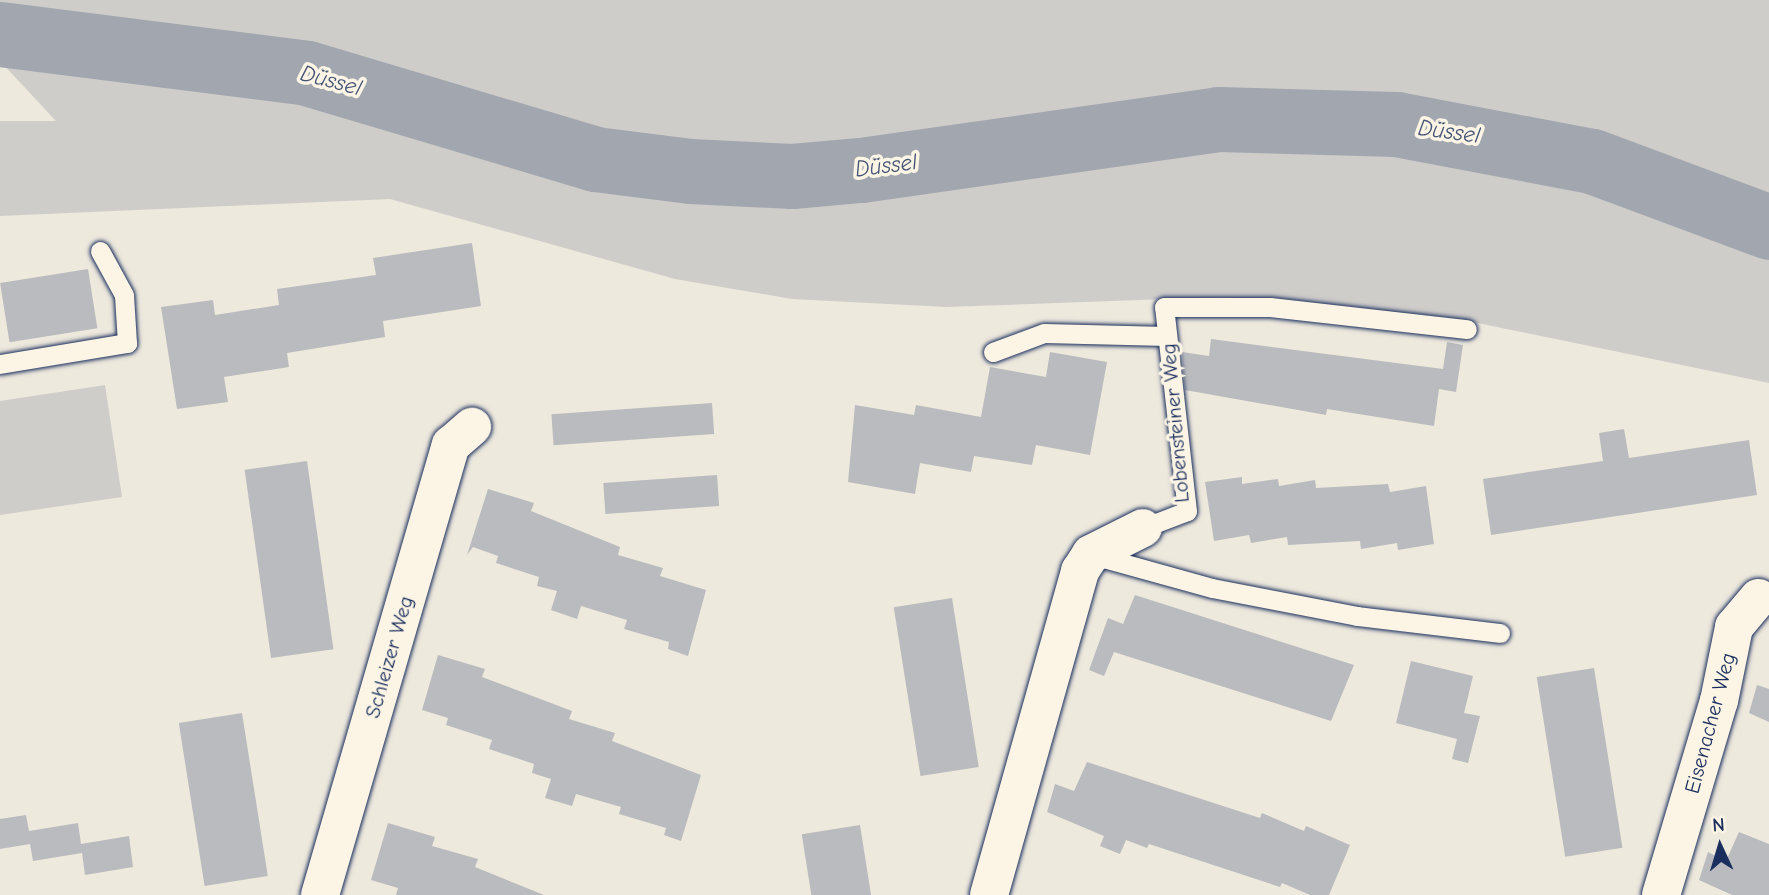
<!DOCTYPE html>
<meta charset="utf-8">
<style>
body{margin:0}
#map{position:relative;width:1769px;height:895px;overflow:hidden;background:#eee9dd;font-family:"Comic Neue",sans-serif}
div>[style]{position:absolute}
.green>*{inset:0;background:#cfcdca}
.river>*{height:65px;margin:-32.5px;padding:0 32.5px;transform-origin:32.5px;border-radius:32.5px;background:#a2a7af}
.building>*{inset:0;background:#babbbe;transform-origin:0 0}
.roads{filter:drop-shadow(0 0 2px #1b2f5e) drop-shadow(0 0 2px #1b2f5e)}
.lane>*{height:19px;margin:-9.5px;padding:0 9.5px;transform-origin:9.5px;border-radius:9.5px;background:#fcf5e5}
.street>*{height:38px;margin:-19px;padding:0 19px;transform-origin:19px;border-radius:19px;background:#fcf5e5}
span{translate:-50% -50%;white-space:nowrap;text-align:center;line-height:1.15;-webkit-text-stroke:7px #fcf5e5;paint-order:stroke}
.street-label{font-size:21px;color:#1b2f5e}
.water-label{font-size:23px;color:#445376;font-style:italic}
.north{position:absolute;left:1685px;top:811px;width:70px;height:70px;-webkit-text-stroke:5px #fcf5e5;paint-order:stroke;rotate:356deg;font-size:19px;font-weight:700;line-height:28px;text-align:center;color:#1b2f5e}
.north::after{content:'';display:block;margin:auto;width:24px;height:32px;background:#1b2f5e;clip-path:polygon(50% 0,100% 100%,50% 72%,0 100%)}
</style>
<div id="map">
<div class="green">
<i style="clip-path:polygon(0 0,1769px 0,1769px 221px,1598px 159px,1488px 130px,1308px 115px,1188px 117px,913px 159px,792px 169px,693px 168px,560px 144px,301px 66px,0 20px)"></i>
<i style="clip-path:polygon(0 50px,278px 82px,565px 157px,664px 173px,800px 181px,1237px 123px,1359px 125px,1500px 146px,1617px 174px,1769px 229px,1769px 383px,1468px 321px,1317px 303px,1222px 297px,946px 307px,792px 299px,675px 279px,390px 199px,0 216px,0 121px,56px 121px,0 61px)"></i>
<i style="clip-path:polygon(105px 385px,122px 497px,0 515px,0 401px)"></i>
</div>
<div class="river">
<i style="left:0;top:34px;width:309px;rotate:7.2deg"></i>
<i style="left:307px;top:73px;width:301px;rotate:16.6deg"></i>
<i style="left:595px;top:159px;width:96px;rotate:7.2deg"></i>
<i style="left:690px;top:171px;width:102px;rotate:2.8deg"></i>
<i style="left:792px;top:176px;width:69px;rotate:-5deg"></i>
<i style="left:861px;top:170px;width:361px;rotate:-8.1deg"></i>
<i style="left:1218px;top:119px;width:178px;rotate:1.6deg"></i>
<i style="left:1396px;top:124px;width:199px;rotate:10.7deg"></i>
<i style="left:1592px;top:161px;width:189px;rotate:20.4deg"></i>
</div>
<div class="building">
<i style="clip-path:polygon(472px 243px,481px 306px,383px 321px,385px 337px,287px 353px,289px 367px,224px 377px,228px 402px,177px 409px,161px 307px,213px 300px,215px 315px,279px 305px,277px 289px,376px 275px,373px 258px)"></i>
<i style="left:88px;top:269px;width:60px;height:89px;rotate:81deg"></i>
<i style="clip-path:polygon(1211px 339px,1443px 369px,1447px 342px,1463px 345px,1456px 392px,1439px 389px,1434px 426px,1327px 409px,1326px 415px,1185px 390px,1182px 352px,1209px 356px)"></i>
<i style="clip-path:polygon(1050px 352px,1107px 362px,1090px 455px,1036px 445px,1032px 465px,974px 456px,971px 472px,920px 463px,915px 494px,848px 482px,855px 405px,914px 415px,916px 405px,981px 417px,990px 367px,1046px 377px)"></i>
<i style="left:712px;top:403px;width:31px;height:161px;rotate:86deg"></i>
<i style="clip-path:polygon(1624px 429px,1629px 458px,1749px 440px,1757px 495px,1491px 535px,1483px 479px,1603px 461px,1599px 433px)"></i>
<i style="left:307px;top:461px;width:190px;height:63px;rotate:82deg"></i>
<i style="left:717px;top:475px;width:31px;height:114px;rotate:86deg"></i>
<i style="clip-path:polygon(1242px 477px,1242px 484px,1278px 479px,1279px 486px,1315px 480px,1316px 488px,1388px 484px,1390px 492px,1426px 486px,1434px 544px,1398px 550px,1397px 543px,1361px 549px,1360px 541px,1288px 545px,1287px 537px,1251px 543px,1249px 535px,1214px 541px,1205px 482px)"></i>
<i style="clip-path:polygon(488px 489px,534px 503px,531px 511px,620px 547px,618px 555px,663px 568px,660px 576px,706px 590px,688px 656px,668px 649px,669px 642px,624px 629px,627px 620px,581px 606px,577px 619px,551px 610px,557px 591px,537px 586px,539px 577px,496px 563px,498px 556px,473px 547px,467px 555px)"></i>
<i style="clip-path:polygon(1135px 595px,1354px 665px,1331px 721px,1114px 652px,1104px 676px,1089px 670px,1108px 618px,1123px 624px)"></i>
<i style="left:952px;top:598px;width:171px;height:59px;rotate:81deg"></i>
<i style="clip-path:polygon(438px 655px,485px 669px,482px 677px,572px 711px,569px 719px,615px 733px,612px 741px,701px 775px,681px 841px,664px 835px,666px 828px,619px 814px,621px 807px,576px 794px,572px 806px,545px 798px,551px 779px,532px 773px,534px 764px,489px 749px,492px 740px,446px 725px,448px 718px,422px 710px)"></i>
<i style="clip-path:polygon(1411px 661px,1473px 676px,1464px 713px,1480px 716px,1468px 763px,1452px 759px,1457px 739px,1396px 723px)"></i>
<i style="left:1594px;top:668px;width:182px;height:58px;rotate:81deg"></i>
<i style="clip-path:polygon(1757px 685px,1769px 689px,1769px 722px,1749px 713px)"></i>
<i style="left:242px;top:713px;width:165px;height:64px;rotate:81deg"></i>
<i style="clip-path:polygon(1087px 762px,1260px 818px,1262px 813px,1304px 831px,1306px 826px,1350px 845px,1329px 895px,1310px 895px,1282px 883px,1280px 887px,1149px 844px,1147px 848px,1126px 840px,1120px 854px,1100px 846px,1104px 836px,1047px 812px,1055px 784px,1074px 791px)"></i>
<i style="clip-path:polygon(26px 815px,29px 831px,78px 823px,81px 844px,129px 836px,133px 867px,85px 875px,82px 853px,33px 861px,30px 844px,0 849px,0 819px)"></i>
<i style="clip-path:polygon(388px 823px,435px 837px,432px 846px,478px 859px,475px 867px,544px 895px,396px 895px,398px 888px,371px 880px)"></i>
<i style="left:860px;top:825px;width:71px;height:59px;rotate:81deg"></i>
<i style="clip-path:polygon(1739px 832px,1769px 844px,1769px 895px,1732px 895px,1699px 880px,1708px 852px,1726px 861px)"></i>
</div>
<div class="roads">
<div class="lane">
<i style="left:993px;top:352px;width:54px;rotate:-20.4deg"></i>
<i style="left:1044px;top:333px;width:123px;rotate:1.4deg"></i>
<i style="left:0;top:364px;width:129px;rotate:-9.4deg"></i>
<i style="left:127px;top:343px;width:48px;rotate:-93.6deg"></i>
<i style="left:124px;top:295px;width:50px;rotate:-118.6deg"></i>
<i style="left:1143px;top:528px;width:47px;rotate:-21.1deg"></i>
<i style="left:1187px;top:511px;width:205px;rotate:-96.4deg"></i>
<i style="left:1164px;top:307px;width:106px"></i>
<i style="left:1270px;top:307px;width:198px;rotate:6.4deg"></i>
<i style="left:1093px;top:555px;width:123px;rotate:15.5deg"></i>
<i style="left:1212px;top:588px;width:148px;rotate:10.9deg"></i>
<i style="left:1357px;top:616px;width:144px;rotate:6.8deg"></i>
</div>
<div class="street">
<i style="left:320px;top:895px;width:469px;rotate:-73.8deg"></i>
<i style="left:451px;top:445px;width:28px;rotate:-41deg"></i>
<i style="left:989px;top:895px;width:337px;rotate:-74.3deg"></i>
<i style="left:1080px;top:571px;width:20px;rotate:-57deg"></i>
<i style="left:1091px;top:554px;width:58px;rotate:-26.6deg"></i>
<i style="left:1661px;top:895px;width:202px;rotate:-73.4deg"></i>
<i style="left:1719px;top:701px;width:76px;rotate:-78.5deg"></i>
<i style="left:1734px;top:627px;width:38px;rotate:-50deg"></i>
</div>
</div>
<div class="street-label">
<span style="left:1175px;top:423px;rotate:-95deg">Lobensteiner Weg</span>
<span style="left:389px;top:657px;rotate:-74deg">Schleizer Weg</span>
<span style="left:1710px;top:723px;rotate:-75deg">Eisenacher Weg</span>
</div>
<div class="water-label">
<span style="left:331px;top:81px;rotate:15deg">Düssel</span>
<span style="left:1449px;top:132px;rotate:8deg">Düssel</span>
<span style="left:886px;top:166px;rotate:-7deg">Düssel</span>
</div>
<div class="north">N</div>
</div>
